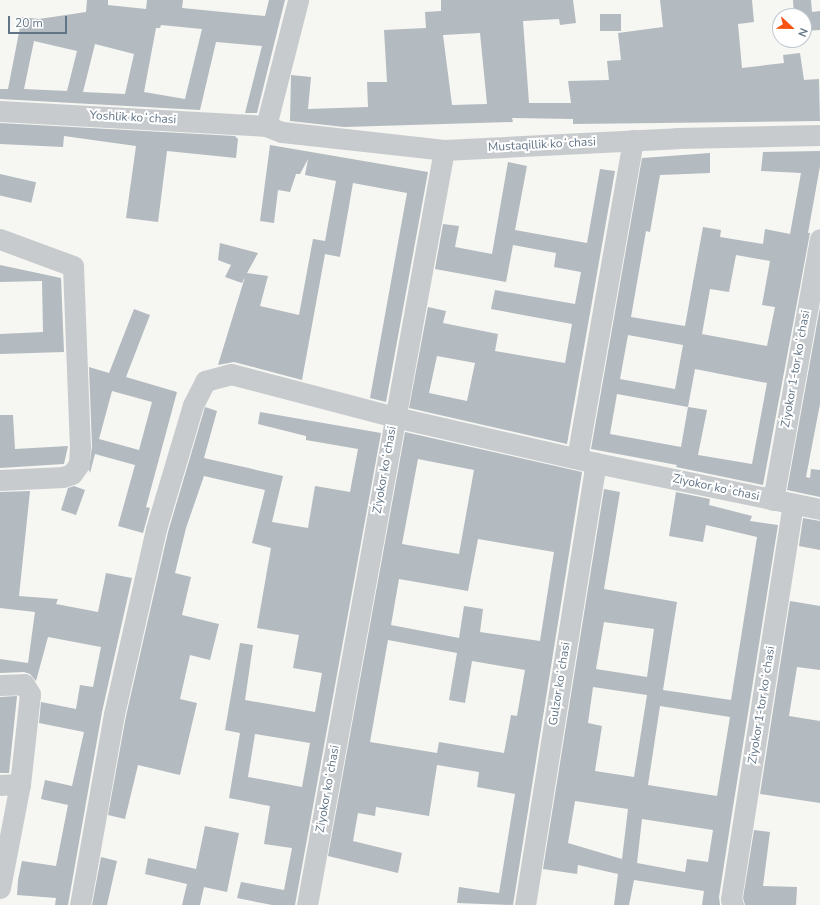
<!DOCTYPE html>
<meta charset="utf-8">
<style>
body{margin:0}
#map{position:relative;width:820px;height:905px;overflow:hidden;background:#f6f6f2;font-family:"Nunito Sans",sans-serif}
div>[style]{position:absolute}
.building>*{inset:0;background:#b3bac0;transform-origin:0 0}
.minor>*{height:21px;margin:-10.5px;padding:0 10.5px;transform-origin:10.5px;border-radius:10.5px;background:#c8cbce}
span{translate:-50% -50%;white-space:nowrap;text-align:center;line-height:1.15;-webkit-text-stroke:4px #fff;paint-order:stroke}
.street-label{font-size:12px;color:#627587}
.north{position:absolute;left:772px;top:8px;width:40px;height:40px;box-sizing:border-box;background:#fff;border:1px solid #c0c8cf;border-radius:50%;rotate:112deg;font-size:11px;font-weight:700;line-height:16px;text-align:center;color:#627587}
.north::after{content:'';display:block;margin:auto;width:14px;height:18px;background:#f65313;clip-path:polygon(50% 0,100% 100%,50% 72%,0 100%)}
.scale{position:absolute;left:8px;top:16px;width:59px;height:18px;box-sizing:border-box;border:2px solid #627587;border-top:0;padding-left:5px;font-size:12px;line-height:14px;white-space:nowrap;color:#627587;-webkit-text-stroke:3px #fff;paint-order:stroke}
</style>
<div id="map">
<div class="building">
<i style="clip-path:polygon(evenodd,87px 0,108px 0,108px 5px,146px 9px,147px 0,183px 0,182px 8px,265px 16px,269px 0,285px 0,257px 113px,245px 113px,262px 46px,216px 42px,200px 110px,0 99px,0 89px,8px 89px,22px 17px,39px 19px,86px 12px,87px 0,161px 25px,202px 29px,185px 99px,144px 92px,156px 28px,160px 28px,161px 25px,87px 0,34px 41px,77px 51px,67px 91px,24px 89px,34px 41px,87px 0,95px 44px,134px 54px,125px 94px,83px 92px,95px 44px)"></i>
<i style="clip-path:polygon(evenodd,441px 0,573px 0,576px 23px,560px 25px,559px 19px,523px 21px,529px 103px,571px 103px,568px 81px,609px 80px,607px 61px,621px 60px,618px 33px,663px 27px,660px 0,752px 0,754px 22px,738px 24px,742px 68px,784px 63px,783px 55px,800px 53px,804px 80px,819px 79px,820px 121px,573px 124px,573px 119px,512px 118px,513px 122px,344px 127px,290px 121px,291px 75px,311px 77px,308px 109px,368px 107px,367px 82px,387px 82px,384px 30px,426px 28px,425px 12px,441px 11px,441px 0,480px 33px,487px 104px,452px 105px,443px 35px,480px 33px)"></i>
<i style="clip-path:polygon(793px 0,811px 0,812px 12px,820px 11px,820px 30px,804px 31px,804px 16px,794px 16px)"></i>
<i style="left:600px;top:14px;width:21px;height:17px"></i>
<i style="clip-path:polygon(0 123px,235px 136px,238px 139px,236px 158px,167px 151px,158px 222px,126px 218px,136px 146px,64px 136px,63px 147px,0 144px)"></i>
<i style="clip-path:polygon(270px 145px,428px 172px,386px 402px,370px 398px,407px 193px,353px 183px,340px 257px,325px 254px,302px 380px,234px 362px,218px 365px,245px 277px,242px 283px,225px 277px,231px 265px,218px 260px,220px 243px,258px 253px,247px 273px,268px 276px,260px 306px,299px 315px,313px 239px,325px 241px,336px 181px,305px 175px,308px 159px,300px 174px,296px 174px,290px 192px,278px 190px,274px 223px,260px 221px)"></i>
<i style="clip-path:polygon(evenodd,820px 151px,820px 166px,808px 233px,810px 233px,763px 485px,676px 467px,677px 465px,591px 449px,642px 158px,710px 153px,710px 173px,660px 175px,650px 232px,646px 231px,631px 317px,685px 326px,703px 227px,721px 230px,720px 237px,763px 244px,765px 229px,790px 234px,801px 173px,761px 171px,763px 152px,820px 151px,736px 255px,770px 261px,762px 305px,775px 307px,767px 346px,702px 334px,710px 289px,729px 292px,736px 255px,820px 151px,628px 335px,683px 345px,675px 389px,620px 379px,628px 335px,820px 151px,695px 369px,767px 383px,752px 464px,698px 455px,707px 410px,688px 407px,695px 369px,820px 151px,617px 394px,688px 407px,681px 447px,610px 434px,617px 394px)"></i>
<i style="clip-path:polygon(evenodd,508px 162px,527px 166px,515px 230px,587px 243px,600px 169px,615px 171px,567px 444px,409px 408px,428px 307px,446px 311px,443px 323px,498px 334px,495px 351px,565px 363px,572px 324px,491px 309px,495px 290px,575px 304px,581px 272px,554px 267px,556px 253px,513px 245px,506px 282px,435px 269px,443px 224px,459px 226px,455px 247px,492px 254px,508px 162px,437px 356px,475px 363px,467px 401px,429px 393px,437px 356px)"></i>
<i style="left:0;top:174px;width:37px;height:21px;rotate:13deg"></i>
<i style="clip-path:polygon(0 265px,61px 278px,64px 352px,0 354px,0 334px,43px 332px,42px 281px,0 282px)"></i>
<i style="clip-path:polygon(820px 307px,820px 404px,806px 477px,810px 478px,811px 469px,820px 470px,820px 497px,787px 490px)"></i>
<i style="clip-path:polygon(evenodd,134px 309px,150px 315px,126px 377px,177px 392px,146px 507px,150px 508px,143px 533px,118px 526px,135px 465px,95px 454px,90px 473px,89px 470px,92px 446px,89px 367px,109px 373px,134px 309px,112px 391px,152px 402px,139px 450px,99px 439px,112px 391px)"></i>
<i style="clip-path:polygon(evenodd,205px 407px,217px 411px,204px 458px,283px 476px,272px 522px,308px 528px,315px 486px,350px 492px,358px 449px,306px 440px,306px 436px,258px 424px,260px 412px,381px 433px,295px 905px,272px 905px,237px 898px,241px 882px,284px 890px,292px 848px,264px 844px,270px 806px,229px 798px,240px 733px,225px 730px,240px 643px,253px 645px,245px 700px,315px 712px,322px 673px,293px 668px,299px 635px,257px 628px,271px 548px,252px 543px,265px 490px,204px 476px,186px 528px,175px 573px,191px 577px,182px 615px,219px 624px,210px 660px,190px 655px,180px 699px,197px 703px,180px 775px,138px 765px,125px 819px,108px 815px,126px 716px,168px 532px,205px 407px,255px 734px,310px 743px,302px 787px,248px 777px,255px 734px)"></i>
<i style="clip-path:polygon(0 415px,13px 415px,15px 449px,68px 446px,64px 464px,0 468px)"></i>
<i style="clip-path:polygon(evenodd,405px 432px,582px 472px,513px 905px,457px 903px,459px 887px,499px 893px,515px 794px,477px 787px,479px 772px,437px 765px,429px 816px,376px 807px,375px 816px,358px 813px,353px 841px,402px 853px,398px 873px,328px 856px,405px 432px,418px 459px,474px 470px,459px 554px,402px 544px,418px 459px,405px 432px,478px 539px,554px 552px,540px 641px,480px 632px,483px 609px,464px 606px,459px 638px,391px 625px,399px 579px,468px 591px,478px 539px,405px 432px,388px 640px,457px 653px,449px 700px,465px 703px,472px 661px,525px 670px,517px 716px,511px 715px,504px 753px,439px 742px,437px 753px,370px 742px,388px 640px)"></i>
<i style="clip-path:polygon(74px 486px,85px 490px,76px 515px,61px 510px,68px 488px)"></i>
<i style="clip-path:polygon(evenodd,604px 489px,620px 492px,604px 589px,677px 602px,663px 690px,731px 700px,757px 537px,706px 525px,703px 542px,669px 536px,676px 492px,710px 499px,709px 505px,752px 516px,750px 521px,778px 525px,730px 826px,719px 897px,720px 905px,702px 905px,704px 891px,634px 880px,629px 905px,614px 905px,618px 874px,578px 865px,577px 874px,543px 869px,604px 489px,604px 622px,654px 629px,647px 677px,596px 669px,604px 622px,604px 489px,593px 687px,647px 695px,634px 777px,595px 771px,602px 726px,588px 723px,593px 687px,604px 489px,660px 706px,730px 717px,717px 796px,648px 785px,660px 706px,604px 489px,575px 801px,628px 809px,622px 859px,568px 843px,575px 801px,604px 489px,642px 819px,713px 830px,708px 862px,687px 859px,685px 872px,637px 863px,642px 819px)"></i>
<i style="clip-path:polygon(30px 491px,19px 596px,58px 599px,56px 604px,98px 612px,106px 573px,132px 578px,102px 712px,68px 905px,55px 905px,56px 898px,17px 895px,18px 880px,22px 861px,56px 866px,68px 805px,41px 799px,45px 780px,72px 786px,84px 732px,39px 723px,41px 702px,76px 709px,80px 685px,93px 687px,101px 647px,48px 637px,36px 681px,30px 674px,24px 672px,0 673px,0 659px,28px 663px,35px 612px,0 608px,0 492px)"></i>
<i style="clip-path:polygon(803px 518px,820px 521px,820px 550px,799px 546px)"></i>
<i style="clip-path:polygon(790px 601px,820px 606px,820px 670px,797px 667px,789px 716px,820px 721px,820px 803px,760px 794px)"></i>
<i style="clip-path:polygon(17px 696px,9px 773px,0 773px,0 697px)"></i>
<i style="clip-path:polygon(205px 826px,239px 833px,227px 892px,204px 887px,200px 905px,182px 905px,187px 884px,145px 874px,148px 858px,196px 869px)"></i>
<i style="clip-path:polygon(754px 830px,770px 832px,763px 886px,797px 887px,796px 905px,745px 905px,743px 898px)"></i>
<i style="clip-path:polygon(101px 857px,117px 861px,107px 905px,92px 905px)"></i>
</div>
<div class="minor">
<i style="left:0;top:111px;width:266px;rotate:3.2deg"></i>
<i style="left:266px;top:126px;width:17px;rotate:21deg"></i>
<i style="left:282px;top:132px;width:163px;rotate:6.3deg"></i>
<i style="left:444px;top:150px;width:233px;rotate:-2.9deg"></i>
<i style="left:677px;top:138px;width:143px;rotate:-1.2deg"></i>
<i style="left:266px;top:126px;width:130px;rotate:-75.7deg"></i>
<i style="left:0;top:239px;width:78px;rotate:20.3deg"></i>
<i style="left:73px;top:266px;width:180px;rotate:87.8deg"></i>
<i style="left:80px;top:446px;width:18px;rotate:93deg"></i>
<i style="left:79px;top:464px;width:12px;rotate:125deg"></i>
<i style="left:72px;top:474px;width:9px;rotate:162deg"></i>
<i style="left:63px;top:477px;width:63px;rotate:177.3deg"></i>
<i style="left:577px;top:458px;width:323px;rotate:-80deg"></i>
<i style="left:773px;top:500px;width:265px;rotate:-79.8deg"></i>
<i style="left:0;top:685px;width:24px;rotate:-2deg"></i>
<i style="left:24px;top:684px;width:12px;rotate:59deg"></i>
<i style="left:30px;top:694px;width:91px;rotate:96.3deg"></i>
<i style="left:20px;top:784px;width:106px;rotate:100.9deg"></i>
<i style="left:0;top:785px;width:20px;rotate:-3deg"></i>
<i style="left:80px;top:905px;width:194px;rotate:-79.9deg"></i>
<i style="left:114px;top:714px;width:190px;rotate:-77.2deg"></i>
<i style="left:156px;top:529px;width:129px;rotate:-73.4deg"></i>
<i style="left:193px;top:405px;width:27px;rotate:-63deg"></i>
<i style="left:205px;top:381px;width:27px;rotate:-15deg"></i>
<i style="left:231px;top:374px;width:170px;rotate:14.7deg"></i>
<i style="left:395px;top:417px;width:206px;rotate:12.9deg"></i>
<i style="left:596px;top:463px;width:229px;rotate:11.6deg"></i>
<i style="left:307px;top:905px;width:767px;rotate:-79.72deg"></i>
<i style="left:525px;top:905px;width:448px;rotate:-80.9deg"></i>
<i style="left:733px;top:905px;width:6px;rotate:-108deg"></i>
<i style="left:731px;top:899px;width:400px;rotate:-81.1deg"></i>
</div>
<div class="street-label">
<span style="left:133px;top:118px;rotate:3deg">Yoshlik koʻchasi</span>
<span style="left:542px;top:145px;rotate:-3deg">Mustaqillik koʻchasi</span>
<span style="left:796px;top:369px;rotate:-80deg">Ziyokor 1-tor koʻchasi</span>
<span style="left:385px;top:470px;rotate:-80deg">Ziyokor koʻchasi</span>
<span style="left:716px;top:488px;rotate:12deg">Ziyokor koʻchasi</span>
<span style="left:560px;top:684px;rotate:-81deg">Gulzor koʻchasi</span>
<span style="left:762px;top:705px;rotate:-81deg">Ziyokor 1-tor koʻchasi</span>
<span style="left:328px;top:789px;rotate:-80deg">Ziyokor koʻchasi</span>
</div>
<div class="north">N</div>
<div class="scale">20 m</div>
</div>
